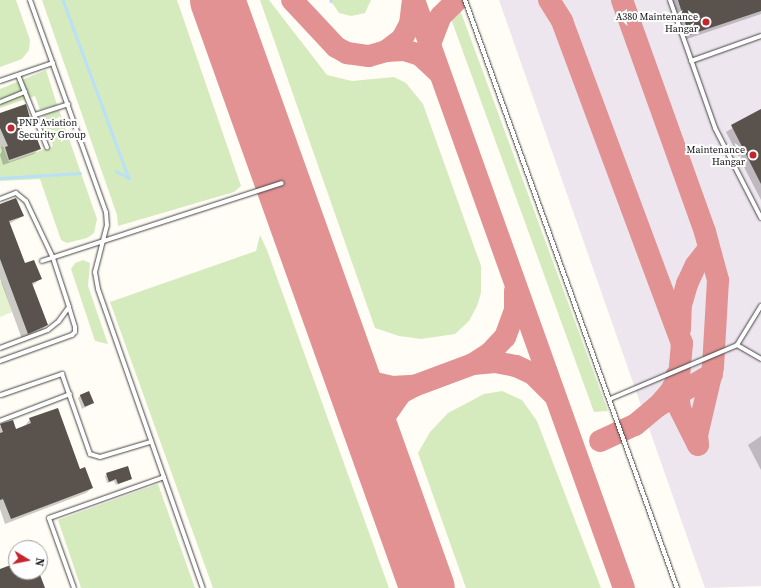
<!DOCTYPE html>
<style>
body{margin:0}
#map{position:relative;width:761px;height:588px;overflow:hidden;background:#fffdf5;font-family:"Source Serif 4",serif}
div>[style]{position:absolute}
.industrial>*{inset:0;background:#eee6ef}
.green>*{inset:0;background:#d5ebbd}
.pitch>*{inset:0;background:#e6f2cf}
.shadow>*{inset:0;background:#0003}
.stream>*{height:2.5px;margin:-1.25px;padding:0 1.25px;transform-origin:1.25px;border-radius:1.25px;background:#b9e0f7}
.taxiway>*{height:22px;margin:-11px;padding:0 11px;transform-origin:11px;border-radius:11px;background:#e29292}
.runway>*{height:55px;margin:-27.5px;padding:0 27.5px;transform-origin:27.5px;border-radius:27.5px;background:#e29292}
.building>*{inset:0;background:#5a524d;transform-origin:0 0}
.roads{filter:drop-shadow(0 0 1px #444) drop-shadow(0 0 1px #444)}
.service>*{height:4px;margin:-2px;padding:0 2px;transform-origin:2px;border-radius:2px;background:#fff}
.dots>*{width:11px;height:11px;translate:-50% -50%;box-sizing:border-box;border:2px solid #fff;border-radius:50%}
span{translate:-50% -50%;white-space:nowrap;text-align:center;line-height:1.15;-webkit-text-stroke:4px #fff;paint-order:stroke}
.poi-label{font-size:10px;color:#111}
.right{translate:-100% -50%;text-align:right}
.left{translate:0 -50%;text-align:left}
.north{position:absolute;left:8px;top:540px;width:40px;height:40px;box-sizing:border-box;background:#fff;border:1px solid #a0a0a0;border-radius:50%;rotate:100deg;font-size:11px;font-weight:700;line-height:16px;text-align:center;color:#111}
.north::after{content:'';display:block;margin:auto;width:14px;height:18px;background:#c4262e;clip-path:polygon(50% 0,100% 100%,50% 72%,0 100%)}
</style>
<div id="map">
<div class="industrial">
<i style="clip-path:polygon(499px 0,761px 0,761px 586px,705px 588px)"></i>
</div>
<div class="green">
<i style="clip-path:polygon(0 0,16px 0,30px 40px,29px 50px,22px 59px,0 67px)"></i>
<i style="clip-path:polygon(42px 0,177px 0,241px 186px,234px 192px,118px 226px,117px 215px)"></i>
<i style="clip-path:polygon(260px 0,269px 0,327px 75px,352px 81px,394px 77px,406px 83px,423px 104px,481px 266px,481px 293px,477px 306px,469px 321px,455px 334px,421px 339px,399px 336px,375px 328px)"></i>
<i style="clip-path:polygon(330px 0,371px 0,365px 13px,351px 16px,339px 13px)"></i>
<i style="clip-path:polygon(459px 7px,608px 411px,594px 412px,450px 16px)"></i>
<i style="clip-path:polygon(46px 70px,57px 105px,40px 110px,35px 96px,0 108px,0 89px)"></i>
<i style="clip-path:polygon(59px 110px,97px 219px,94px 233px,87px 238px,67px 243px,61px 240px,40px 179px,0 181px,0 147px,3px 146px,9px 162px,53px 146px,42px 116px)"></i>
<i style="clip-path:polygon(260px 235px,267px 250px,389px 588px,213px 588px,110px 302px,256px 251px)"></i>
<i style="clip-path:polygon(83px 260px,90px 263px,88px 286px,108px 344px,95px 341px,71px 269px,75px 263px)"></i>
<i style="clip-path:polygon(502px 391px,522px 400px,537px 421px,601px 588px,466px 588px,418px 453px,430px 432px,448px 413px,484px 394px)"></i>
<i style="clip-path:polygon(158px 484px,195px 588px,81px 588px,58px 520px)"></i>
</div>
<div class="pitch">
<i style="clip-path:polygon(2px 281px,12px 312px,0 317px,0 282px)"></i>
</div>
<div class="shadow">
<i style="clip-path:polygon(670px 0,761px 0,761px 14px,684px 40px)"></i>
<i style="clip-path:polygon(761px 111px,761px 200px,726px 132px)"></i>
<i style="clip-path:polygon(0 114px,29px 117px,19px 124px,25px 141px,39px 149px,34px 154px,3px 165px,0 155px,2px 151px,0 146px)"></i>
<i style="clip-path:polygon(0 206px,23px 216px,9px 224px,24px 265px,40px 279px,32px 286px,47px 325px,41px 331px,22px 339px,0 279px)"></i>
<i style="clip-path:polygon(81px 395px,93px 403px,82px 409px,78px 398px)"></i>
<i style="clip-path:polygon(30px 419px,80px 470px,92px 488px,86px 493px,5px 524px,0 509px,0 426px,16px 430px,25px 426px)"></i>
<i style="clip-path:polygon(761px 436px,761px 470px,748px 445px)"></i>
<i style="clip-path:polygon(107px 474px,131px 479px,116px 485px,114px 481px,107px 483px,105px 476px)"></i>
</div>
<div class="stream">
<i style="left:63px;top:0;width:190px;rotate:69.7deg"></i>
<i style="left:331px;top:0;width:1px;rotate:90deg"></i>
<i style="left:116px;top:171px;width:15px;rotate:28deg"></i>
<i style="left:0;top:178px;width:80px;rotate:-3.6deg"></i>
</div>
<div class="taxiway">
<i style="left:292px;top:0;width:64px;rotate:46.9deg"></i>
<i style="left:336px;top:47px;width:13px;rotate:29deg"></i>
<i style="left:347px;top:53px;width:22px;rotate:8deg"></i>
<i style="left:369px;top:56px;width:18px;rotate:-16deg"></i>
<i style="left:386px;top:51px;width:20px;rotate:-37deg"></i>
<i style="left:402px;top:39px;width:17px;rotate:-62deg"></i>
<i style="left:410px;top:24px;width:24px;rotate:-83deg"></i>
<i style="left:414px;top:0;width:624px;rotate:70.35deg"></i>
<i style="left:549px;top:0;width:25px;rotate:58deg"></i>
<i style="left:562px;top:21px;width:344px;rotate:69.6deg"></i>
<i style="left:682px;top:343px;width:33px;rotate:95deg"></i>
<i style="left:679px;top:376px;width:17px;rotate:118deg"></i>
<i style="left:671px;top:391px;width:20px;rotate:131deg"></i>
<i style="left:622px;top:0;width:246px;rotate:70.3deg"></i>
<i style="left:705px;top:232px;width:50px;rotate:74.8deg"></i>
<i style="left:718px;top:280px;width:87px;rotate:93.3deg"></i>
<i style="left:713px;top:367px;width:70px;rotate:103.2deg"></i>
<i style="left:697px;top:435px;width:10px;rotate:84deg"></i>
<i style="left:430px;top:44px;width:30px;rotate:-69deg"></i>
<i style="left:441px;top:16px;width:23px;rotate:-45deg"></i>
<i style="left:386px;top:51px;width:18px;rotate:-3deg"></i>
<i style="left:404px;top:50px;width:17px;rotate:17deg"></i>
<i style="left:420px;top:55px;width:26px;rotate:43deg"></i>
<i style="left:515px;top:291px;width:19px;rotate:90deg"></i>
<i style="left:515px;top:310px;width:29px;rotate:110deg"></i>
<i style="left:505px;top:337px;width:22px;rotate:133deg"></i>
<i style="left:490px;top:353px;width:20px;rotate:147deg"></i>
<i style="left:473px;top:364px;width:22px;rotate:-5deg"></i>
<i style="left:495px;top:362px;width:21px;rotate:11deg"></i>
<i style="left:516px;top:366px;width:19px;rotate:25deg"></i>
<i style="left:533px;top:374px;width:28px;rotate:45deg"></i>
<i style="left:680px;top:329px;width:24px;rotate:-88deg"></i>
<i style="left:681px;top:305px;width:22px;rotate:-74deg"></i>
<i style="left:687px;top:284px;width:21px;rotate:-65deg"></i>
<i style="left:696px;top:265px;width:18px;rotate:-52deg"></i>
<i style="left:341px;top:350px;width:20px;rotate:53deg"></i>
<i style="left:353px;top:366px;width:24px;rotate:42deg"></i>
<i style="left:371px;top:382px;width:22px;rotate:13deg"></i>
<i style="left:392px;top:387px;width:22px;rotate:-3deg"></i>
<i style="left:414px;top:386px;width:15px;rotate:152deg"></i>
<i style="left:401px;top:393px;width:33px;rotate:125deg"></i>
<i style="left:382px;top:420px;width:22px;rotate:98deg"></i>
<i style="left:379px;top:442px;width:16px;rotate:86deg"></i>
<i style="left:676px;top:376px;width:33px;rotate:83deg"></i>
<i style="left:680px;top:409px;width:40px;rotate:63.4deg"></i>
<i style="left:414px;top:386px;width:63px;rotate:-20.4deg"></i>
<i style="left:600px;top:441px;width:38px;rotate:-25deg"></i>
<i style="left:635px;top:425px;width:30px;rotate:-40deg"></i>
<i style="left:658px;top:406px;width:63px;rotate:-30.7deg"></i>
</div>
<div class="runway">
<i style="left:217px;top:0;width:624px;rotate:70.35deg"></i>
</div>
<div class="building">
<i style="clip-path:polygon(678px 0,761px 0,761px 11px,689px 35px)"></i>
<i style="clip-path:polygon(26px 104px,30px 118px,19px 121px,26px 140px,36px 136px,41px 149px,9px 160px,5px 147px,8px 146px,0 128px,0 113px)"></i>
<i style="clip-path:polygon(761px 109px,761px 184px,731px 125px)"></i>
<i style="clip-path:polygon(16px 198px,24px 216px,9px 221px,25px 263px,34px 260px,42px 279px,32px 283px,48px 325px,28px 334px,0 259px,0 204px)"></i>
<i style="left:89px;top:391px;width:13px;height:10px;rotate:67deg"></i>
<i style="clip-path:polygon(58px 408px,80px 469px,85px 467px,93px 488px,11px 519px,3px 499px,0 500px,0 433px,3px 432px,0 424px,13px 420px,16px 429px,31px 423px,29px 418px)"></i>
<i style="clip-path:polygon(128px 466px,132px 479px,118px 484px,116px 479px,109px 482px,106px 473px)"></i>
<i style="clip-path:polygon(16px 563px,16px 572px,39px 572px,45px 588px,0 588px,0 569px)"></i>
</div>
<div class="roads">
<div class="service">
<i style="left:30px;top:0;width:225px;rotate:70.3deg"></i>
<i style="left:106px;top:212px;width:13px;rotate:86deg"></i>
<i style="left:107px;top:225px;width:49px;rotate:104.3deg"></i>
<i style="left:95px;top:272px;width:17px;rotate:80deg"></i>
<i style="left:98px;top:289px;width:317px;rotate:70.7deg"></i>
<i style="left:465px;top:0;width:625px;rotate:70.17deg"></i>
<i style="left:670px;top:0;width:136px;rotate:70.6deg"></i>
<i style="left:715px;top:128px;width:101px;rotate:62.9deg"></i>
<i style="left:691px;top:61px;width:74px;rotate:-19.7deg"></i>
<i style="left:18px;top:75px;width:78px;rotate:68.1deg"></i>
<i style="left:0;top:81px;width:56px;rotate:-18.8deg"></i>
<i style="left:0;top:102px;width:27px;rotate:-22deg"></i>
<i style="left:35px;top:115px;width:35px;rotate:-18deg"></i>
<i style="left:0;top:199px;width:17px;rotate:-21deg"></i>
<i style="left:16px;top:193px;width:13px;rotate:39deg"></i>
<i style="left:26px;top:201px;width:63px;rotate:64.7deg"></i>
<i style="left:53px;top:258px;width:52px;rotate:71.9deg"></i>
<i style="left:69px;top:307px;width:17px;rotate:126deg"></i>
<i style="left:59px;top:321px;width:14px;rotate:141deg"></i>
<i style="left:48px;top:330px;width:51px;rotate:159.4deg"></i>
<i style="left:42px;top:261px;width:252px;rotate:-18deg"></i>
<i style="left:737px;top:345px;width:28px;rotate:30deg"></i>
<i style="left:0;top:361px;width:77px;rotate:-19.9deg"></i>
<i style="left:72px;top:335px;width:4px;rotate:-45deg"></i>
<i style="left:75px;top:332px;width:5px;rotate:-90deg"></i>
<i style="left:75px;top:327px;width:21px;rotate:-107deg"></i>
<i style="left:1px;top:395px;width:65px;rotate:-19deg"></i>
<i style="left:62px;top:374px;width:85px;rotate:70.7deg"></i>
<i style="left:90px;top:454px;width:10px;rotate:17deg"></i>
<i style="left:100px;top:457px;width:52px;rotate:-16.7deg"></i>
<i style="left:610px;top:399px;width:138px;rotate:-23deg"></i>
<i style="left:737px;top:345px;width:46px;rotate:-58.4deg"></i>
<i style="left:0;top:421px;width:75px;rotate:-21.1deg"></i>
<i style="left:74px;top:588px;width:74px;rotate:-109.7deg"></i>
<i style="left:49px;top:518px;width:122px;rotate:-19.6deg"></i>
</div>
</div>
<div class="dots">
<i style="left:706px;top:22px;background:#c4262e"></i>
<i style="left:11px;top:128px;background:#c4262e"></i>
<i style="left:753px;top:155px;background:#c4262e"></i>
</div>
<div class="poi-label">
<span class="right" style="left:698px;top:22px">A380 Maintenance<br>Hangar</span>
<span class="left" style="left:19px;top:128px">PNP Aviation<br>Security Group</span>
<span class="right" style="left:745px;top:155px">Maintenance<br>Hangar</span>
</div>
<div class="north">N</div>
</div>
